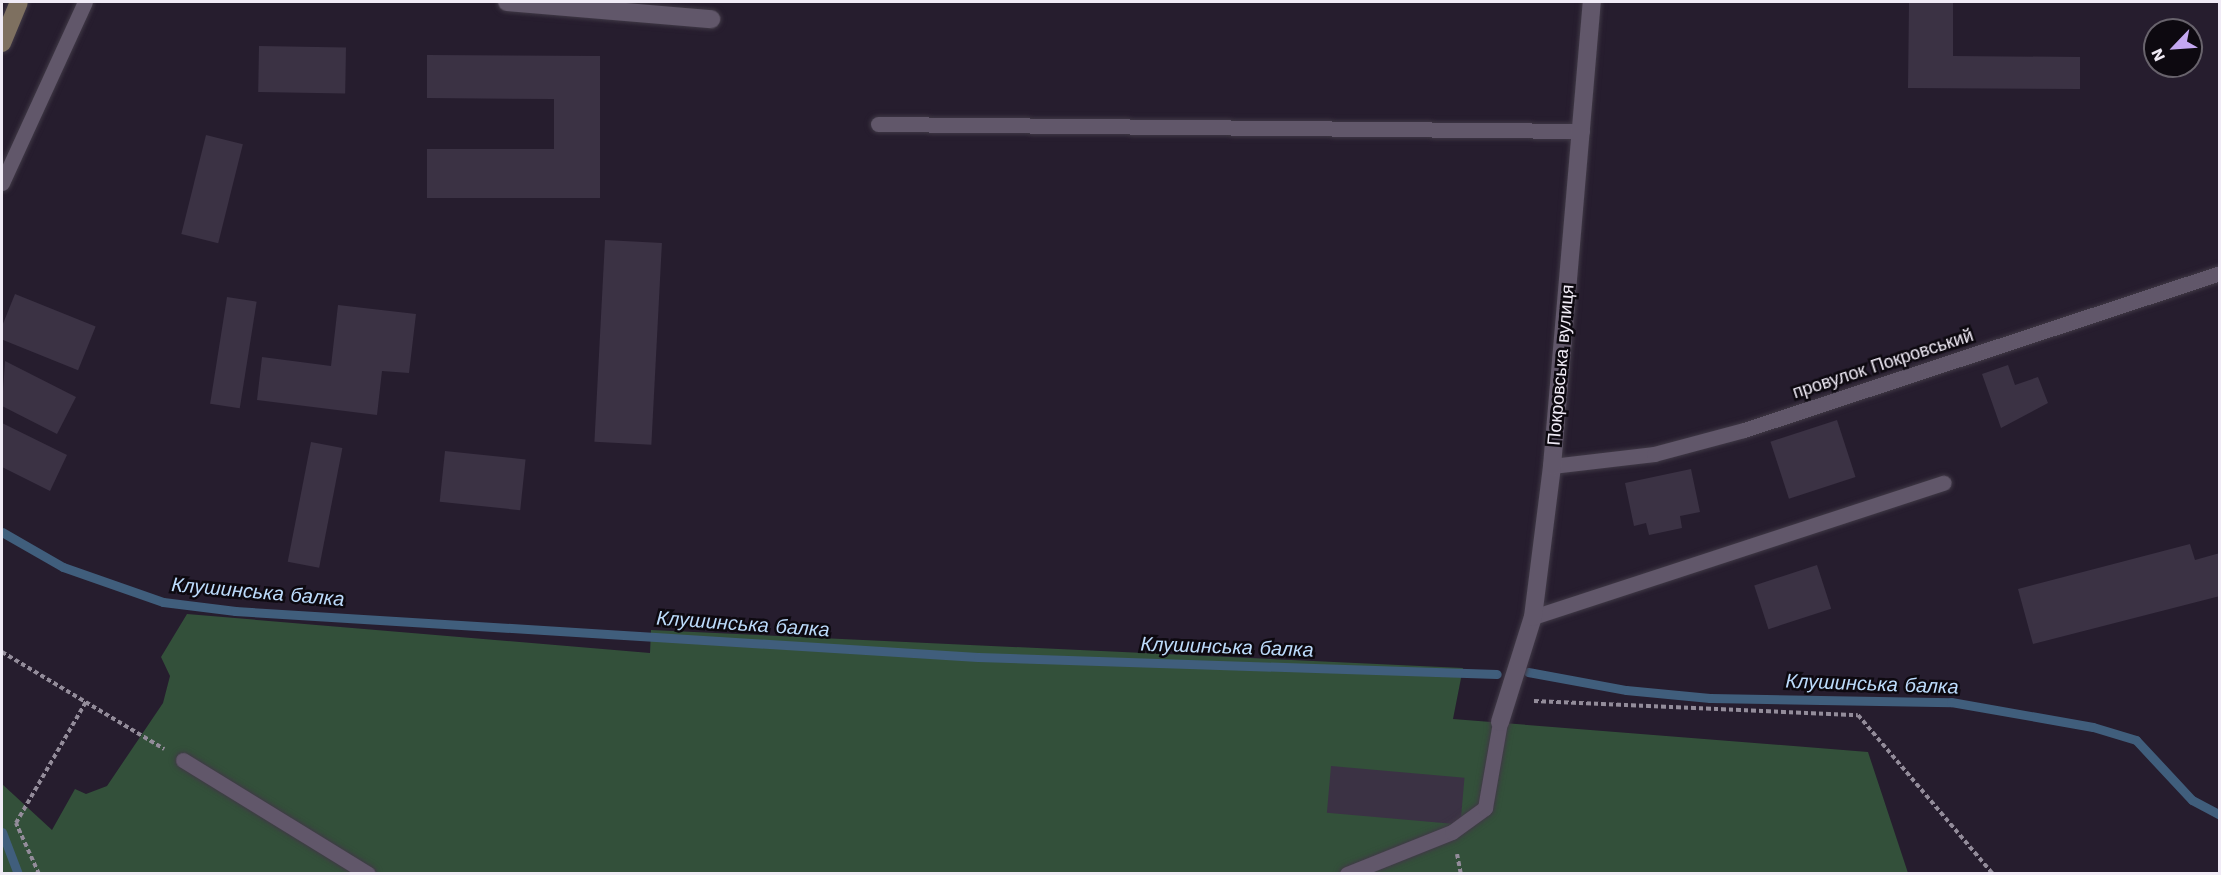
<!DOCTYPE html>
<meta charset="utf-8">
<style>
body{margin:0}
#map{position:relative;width:2221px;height:875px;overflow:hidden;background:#261d2e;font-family:"Work Sans",sans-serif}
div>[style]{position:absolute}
.green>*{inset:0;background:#33503a}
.stream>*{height:9px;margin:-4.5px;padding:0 4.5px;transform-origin:4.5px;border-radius:4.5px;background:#405e7c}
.building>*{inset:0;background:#3b3244;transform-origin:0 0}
.path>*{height:4px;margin-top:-2px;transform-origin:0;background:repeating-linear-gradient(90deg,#938c9a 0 4.5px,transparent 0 7.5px)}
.roads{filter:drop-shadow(0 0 2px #403946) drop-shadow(0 0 2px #403946)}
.lane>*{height:15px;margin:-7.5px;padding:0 7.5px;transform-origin:7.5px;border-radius:7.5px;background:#61576a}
.street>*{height:18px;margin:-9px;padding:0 9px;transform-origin:9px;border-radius:9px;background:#61576a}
.secondary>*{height:18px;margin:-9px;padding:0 9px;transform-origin:9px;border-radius:9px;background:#7e7060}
span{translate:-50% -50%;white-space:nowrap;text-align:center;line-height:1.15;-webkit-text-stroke:5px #0d0910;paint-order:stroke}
.street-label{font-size:18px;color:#f0ebf6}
.water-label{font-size:20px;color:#bcdbfb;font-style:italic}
.frame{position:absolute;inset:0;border:3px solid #f0ebf6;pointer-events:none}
.north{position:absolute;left:2143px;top:18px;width:60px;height:60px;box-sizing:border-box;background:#0d0910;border:2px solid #68636c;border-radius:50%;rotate:245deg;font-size:16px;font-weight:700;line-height:24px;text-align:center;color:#f0ebf6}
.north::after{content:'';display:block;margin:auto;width:21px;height:27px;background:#c4a7f1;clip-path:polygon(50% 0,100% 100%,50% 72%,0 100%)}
</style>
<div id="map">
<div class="green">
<i style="clip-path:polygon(187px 614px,650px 653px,651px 630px,1463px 668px,1453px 719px,1868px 752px,1908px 873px,2px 874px,2px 784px,52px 830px,75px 789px,86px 794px,107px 786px,163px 703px,170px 676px,161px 657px)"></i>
</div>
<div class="stream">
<i style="left:2px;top:532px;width:70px;rotate:29.8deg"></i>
<i style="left:63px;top:567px;width:106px;rotate:19.3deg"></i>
<i style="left:163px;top:602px;width:73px;rotate:7.1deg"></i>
<i style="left:235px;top:611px;width:744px;rotate:3.54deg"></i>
<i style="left:978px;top:657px;width:519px;rotate:1.88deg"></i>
<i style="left:1528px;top:672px;width:100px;rotate:10.4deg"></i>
<i style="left:1626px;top:690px;width:84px;rotate:5.4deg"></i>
<i style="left:1710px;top:698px;width:241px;rotate:1deg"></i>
<i style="left:1951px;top:702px;width:144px;rotate:10deg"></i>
<i style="left:2093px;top:727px;width:45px;rotate:16.8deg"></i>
<i style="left:2136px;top:740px;width:82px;rotate:47deg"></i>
<i style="left:2192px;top:800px;width:32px;rotate:28deg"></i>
<i style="left:2px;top:832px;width:45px;rotate:69.1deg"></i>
</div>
<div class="building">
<i style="clip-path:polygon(1909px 2px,1953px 2px,1953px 56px,2080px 57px,2080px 89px,1908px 88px)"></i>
<i style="left:259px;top:46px;width:87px;height:46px;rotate:1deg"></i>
<i style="clip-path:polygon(427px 55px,600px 56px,600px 198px,427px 198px,427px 149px,554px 149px,554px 99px,427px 98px)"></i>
<i style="left:206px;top:135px;width:38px;height:102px;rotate:14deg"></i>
<i style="left:605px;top:240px;width:57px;height:202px;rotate:3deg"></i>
<i style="left:15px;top:294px;width:87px;height:47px;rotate:22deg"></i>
<i style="left:227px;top:297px;width:30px;height:108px;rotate:9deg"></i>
<i style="clip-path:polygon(338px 305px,416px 314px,409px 373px,382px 371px,377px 415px,257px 400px,262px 357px,331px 366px)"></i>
<i style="clip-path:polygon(5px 361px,76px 397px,57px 434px,2px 406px)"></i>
<i style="clip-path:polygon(2008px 365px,2015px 385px,2038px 377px,2048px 403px,2001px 428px,1982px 374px)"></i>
<i style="left:1837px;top:420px;width:60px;height:70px;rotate:72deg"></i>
<i style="clip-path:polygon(2px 423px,67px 455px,50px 491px,2px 467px)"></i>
<i style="left:311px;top:442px;width:32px;height:122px;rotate:11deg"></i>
<i style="left:445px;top:451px;width:81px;height:51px;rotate:6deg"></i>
<i style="clip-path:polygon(1691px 469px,1700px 512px,1680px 516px,1682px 528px,1649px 535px,1646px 523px,1634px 526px,1625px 483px)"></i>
<i style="clip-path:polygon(2190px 544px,2195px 560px,2220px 553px,2220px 596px,2033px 644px,2018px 589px)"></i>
<i style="left:1817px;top:565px;width:46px;height:66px;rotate:72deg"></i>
<i style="left:1331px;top:766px;width:134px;height:47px;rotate:5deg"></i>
</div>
<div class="path">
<i style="left:2px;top:652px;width:189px;rotate:30.9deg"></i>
<i style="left:1534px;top:701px;width:324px;rotate:2.5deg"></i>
<i style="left:1858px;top:715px;width:209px;rotate:49.7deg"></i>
<i style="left:1457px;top:854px;width:20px;rotate:79deg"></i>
<i style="left:39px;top:874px;width:56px;rotate:-114.3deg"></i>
<i style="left:16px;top:823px;width:140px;rotate:-60deg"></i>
</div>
<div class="roads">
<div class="lane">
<i style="left:878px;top:124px;width:704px;rotate:0.57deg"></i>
<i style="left:2px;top:183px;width:199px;rotate:-65.4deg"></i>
<i style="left:1552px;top:466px;width:103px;rotate:-6.7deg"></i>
<i style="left:1654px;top:454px;width:93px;rotate:-14.9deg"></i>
<i style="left:1744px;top:430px;width:501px;rotate:-18.25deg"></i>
<i style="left:1533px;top:617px;width:432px;rotate:-18.1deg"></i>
<i style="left:183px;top:760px;width:217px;rotate:31.6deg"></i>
<i style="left:1347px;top:874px;width:113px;rotate:-21.8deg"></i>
<i style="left:1452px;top:832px;width:41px;rotate:-36deg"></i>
<i style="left:1485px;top:808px;width:87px;rotate:-80.1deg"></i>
</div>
<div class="street">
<i style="left:507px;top:2px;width:205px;rotate:4.8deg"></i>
<i style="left:1500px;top:722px;width:110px;rotate:-72.6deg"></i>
<i style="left:1533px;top:617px;width:152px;rotate:-82.8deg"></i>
<i style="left:1552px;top:466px;width:466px;rotate:-85.1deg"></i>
</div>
<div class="secondary">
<i style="left:2px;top:43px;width:44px;rotate:-67.5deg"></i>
</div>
</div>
<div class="street-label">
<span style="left:1883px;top:364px;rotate:-18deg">провулок Покровський</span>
<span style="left:1561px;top:365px;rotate:-85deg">Покровська вулиця</span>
</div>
<div class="water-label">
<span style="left:258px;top:592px;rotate:5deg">Клушинська балка</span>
<span style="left:743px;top:624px;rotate:4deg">Клушинська балка</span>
<span style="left:1227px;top:647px;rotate:2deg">Клушинська балка</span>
<span style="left:1872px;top:684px;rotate:2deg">Клушинська балка</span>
</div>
<div class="frame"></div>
<div class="north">N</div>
</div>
